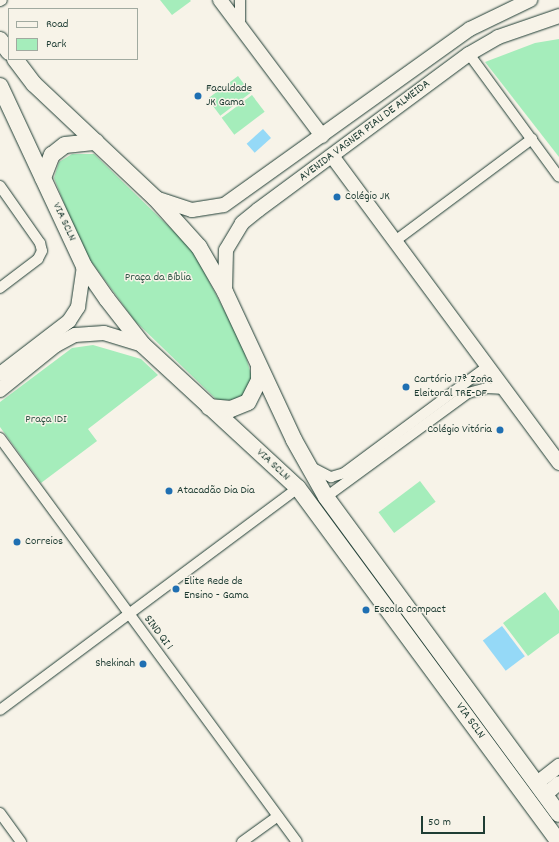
<!DOCTYPE html>
<meta charset="utf-8">
<style>
body{margin:0}
#map{position:relative;width:559px;height:842px;overflow:hidden;background:#f7f3e8;font-family:Dekko,sans-serif}
div>[style]{position:absolute}
.green>*{inset:0;background:#a5edbb;transform-origin:0 0}
.water>*{inset:0;background:#95d9f7;transform-origin:0 0}
.roads{filter:drop-shadow(0 0 1px #1f3d34) drop-shadow(0 0 1px #1f3d34)}
.street>*{height:10px;margin:-5px;padding:0 5px;transform-origin:5px;border-radius:5px;background:#f7f3e8}
.secondary>*{height:14px;margin:-7px;padding:0 7px;transform-origin:7px;border-radius:7px;background:#f7f3e8}
.primary>*{height:16px;margin:-8px;padding:0 8px;transform-origin:8px;border-radius:8px;background:#f7f3e8}
.dots>*{width:11px;height:11px;translate:-50% -50%;box-sizing:border-box;border:2px solid #f7f3e8;border-radius:50%}
span{translate:-50% -50%;white-space:nowrap;text-align:center;line-height:1.15;-webkit-text-stroke:3px #f7f3e8;paint-order:stroke}
.poi-label{font-size:12px;color:#1f3d34}
.left{translate:0 -50%;text-align:left}
.right{translate:-100% -50%;text-align:right}
.street-label{font-size:12px;color:#1f3d34}
.park-label{font-size:12px;color:#335748}
.legend{position:absolute;left:8px;top:8px;width:130px;height:52px;box-sizing:border-box;background:#f7f3e8;border:1px solid #a1aaa0;margin:0;padding:5px 7px;list-style:none;font-size:12px;color:#1f3d34}
.legend li{display:flex;align-items:center;gap:8px;height:20px}
.legend b{width:20px;border:1px solid #a1aaa0}
.scale{position:absolute;left:421px;top:816px;width:64px;height:18px;box-sizing:border-box;border:2px solid #1f3d34;border-top:0;padding-left:5px;font-size:12px;line-height:14px;white-space:nowrap;color:#1f3d34;-webkit-text-stroke:3px #f7f3e8;paint-order:stroke}
</style>
<div id="map">
<div class="green">
<i style="clip-path:polygon(160px 0,190px 0,191px 1px,172px 15px)"></i>
<i style="clip-path:polygon(559px 39px,559px 157px,485px 62px,535px 43px)"></i>
<i style="left:238px;top:76px;width:21px;height:38px;rotate:53deg"></i>
<i style="left:252px;top:95px;width:21px;height:38px;rotate:53deg"></i>
<i style="clip-path:polygon(72px 154px,94px 154px,192px 249px,242px 344px,254px 384px,242px 399px,218px 401px,135px 321px,82px 249px,54px 178px,59px 162px)"></i>
<i style="clip-path:polygon(93px 345px,141px 359px,158px 375px,88px 429px,97px 441px,41px 483px,0 427px,0 402px,72px 348px)"></i>
<i style="left:420px;top:481px;width:26px;height:52px;rotate:53deg"></i>
<i style="clip-path:polygon(545px 592px,559px 611px,559px 633px,549px 640px,541px 629px,549px 640px,528px 656px,503px 623px)"></i>
</div>
<div class="water">
<i style="left:263px;top:129px;width:12px;height:22px;rotate:48deg"></i>
<i style="left:502px;top:626px;width:38px;height:24px;rotate:53deg"></i>
</div>
<div class="roads">
<div class="street">
<i style="left:240px;top:0;width:25px;rotate:90deg"></i>
<i style="left:0;top:1px;width:2px;rotate:-27deg"></i>
<i style="left:469px;top:54px;width:152px;rotate:53.8deg"></i>
<i style="left:0;top:186px;width:70px;rotate:54.9deg"></i>
<i style="left:40px;top:243px;width:8px;rotate:76deg"></i>
<i style="left:42px;top:251px;width:9px;rotate:117deg"></i>
<i style="left:38px;top:259px;width:48px;rotate:142.7deg"></i>
<i style="left:395px;top:241px;width:171px;rotate:-36.7deg"></i>
<i style="left:0;top:438px;width:501px;rotate:53.68deg"></i>
<i style="left:309px;top:466px;width:25px;rotate:27deg"></i>
<i style="left:331px;top:477px;width:14px;rotate:-17deg"></i>
<i style="left:344px;top:473px;width:179px;rotate:-36.6deg"></i>
<i style="left:326px;top:497px;width:176px;rotate:-36.2deg"></i>
<i style="left:468px;top:393px;width:20px;rotate:-15deg"></i>
<i style="left:487px;top:388px;width:18px;rotate:3deg"></i>
<i style="left:0;top:710px;width:372px;rotate:-36.7deg"></i>
<i style="left:0;top:813px;width:36px;rotate:54deg"></i>
<i style="left:242px;top:842px;width:44px;rotate:-35.8deg"></i>
</div>
<div class="secondary">
<i style="left:220px;top:0;width:170px;rotate:53.1deg"></i>
<i style="left:332px;top:156px;width:382px;rotate:53.5deg"></i>
<i style="left:155px;top:198px;width:39px;rotate:18deg"></i>
<i style="left:192px;top:210px;width:32px;rotate:-9deg"></i>
<i style="left:224px;top:205px;width:302px;rotate:-35.6deg"></i>
<i style="left:470px;top:29px;width:67px;rotate:-25.8deg"></i>
<i style="left:225px;top:291px;width:41px;rotate:-88.6deg"></i>
<i style="left:226px;top:250px;width:31px;rotate:-59deg"></i>
<i style="left:242px;top:223px;width:21px;rotate:-39deg"></i>
<i style="left:258px;top:210px;width:262px;rotate:-36.5deg"></i>
<i style="left:469px;top:54px;width:34px;rotate:-30deg"></i>
<i style="left:498px;top:37px;width:65px;rotate:-19deg"></i>
<i style="left:0;top:374px;width:87px;rotate:-37.5deg"></i>
<i style="left:69px;top:321px;width:17px;rotate:-57deg"></i>
<i style="left:78px;top:307px;width:41px;rotate:-81.7deg"></i>
<i style="left:0;top:390px;width:72px;rotate:-38.8deg"></i>
<i style="left:56px;top:345px;width:21px;rotate:-28deg"></i>
<i style="left:75px;top:335px;width:29px;rotate:-4deg"></i>
<i style="left:104px;top:333px;width:41px;rotate:17.1deg"></i>
<i style="left:537px;top:783px;width:28px;rotate:-38deg"></i>
<i style="left:545px;top:795px;width:18px;rotate:-41deg"></i>
</div>
<div class="primary">
<i style="left:0;top:40px;width:15px;rotate:53deg"></i>
<i style="left:15px;top:59px;width:31px;rotate:53deg"></i>
<i style="left:34px;top:84px;width:166px;rotate:43.3deg"></i>
<i style="left:155px;top:198px;width:66px;rotate:48.1deg"></i>
<i style="left:199px;top:247px;width:52px;rotate:60deg"></i>
<i style="left:225px;top:292px;width:163px;rotate:65deg"></i>
<i style="left:294px;top:440px;width:65px;rotate:60.7deg"></i>
<i style="left:326px;top:497px;width:393px;rotate:53.7deg"></i>
<i style="left:0;top:86px;width:199px;rotate:65deg"></i>
<i style="left:84px;top:266px;width:40px;rotate:55.1deg"></i>
<i style="left:107px;top:299px;width:58px;rotate:52deg"></i>
<i style="left:143px;top:345px;width:211px;rotate:42.7deg"></i>
<i style="left:298px;top:488px;width:440px;rotate:53.6deg"></i>
<i style="left:43px;top:178px;width:25px;rotate:-69deg"></i>
<i style="left:52px;top:155px;width:16px;rotate:-38deg"></i>
<i style="left:65px;top:145px;width:31px;rotate:-6deg"></i>
<i style="left:209px;top:407px;width:22px;rotate:5deg"></i>
<i style="left:231px;top:409px;width:18px;rotate:-22deg"></i>
<i style="left:248px;top:402px;width:25px;rotate:-63deg"></i>
<i style="left:259px;top:380px;width:13px;rotate:-90deg"></i>
</div>
</div>
<div class="dots">
<i style="left:198px;top:96px;background:#1f6fb2"></i>
<i style="left:337px;top:197px;background:#1f6fb2"></i>
<i style="left:406px;top:387px;background:#1f6fb2"></i>
<i style="left:500px;top:430px;background:#1f6fb2"></i>
<i style="left:169px;top:491px;background:#1f6fb2"></i>
<i style="left:17px;top:542px;background:#1f6fb2"></i>
<i style="left:176px;top:589px;background:#1f6fb2"></i>
<i style="left:366px;top:610px;background:#1f6fb2"></i>
<i style="left:143px;top:664px;background:#1f6fb2"></i>
</div>
<div class="poi-label">
<span class="left" style="left:206px;top:96px">Faculdade<br>JK Gama</span>
<span class="left" style="left:345px;top:197px">Colégio JK</span>
<span class="left" style="left:414px;top:387px">Cartório 17ª Zona<br>Eleitoral TRE-DF</span>
<span class="right" style="left:492px;top:430px">Colégio Vitória</span>
<span class="left" style="left:177px;top:491px">Atacadão Dia Dia</span>
<span class="left" style="left:25px;top:542px">Correios</span>
<span class="left" style="left:184px;top:589px">Elite Rede de<br>Ensino - Gama</span>
<span class="left" style="left:374px;top:610px">Escola Compact</span>
<span class="right" style="left:135px;top:664px">Shekinah</span>
</div>
<div class="street-label">
<span style="left:365px;top:131px;rotate:-37deg">AVENIDA VAGNER PIAU DE ALMEIDA</span>
<span style="left:64px;top:222px;rotate:65deg">VIA SCLN</span>
<span style="left:273px;top:465px;rotate:43deg">VIA SCLN</span>
<span style="left:158px;top:633px;rotate:53deg">SIND QI 1</span>
<span style="left:470px;top:721px;rotate:54deg">VIA SCLN</span>
</div>
<div class="park-label">
<span style="left:158px;top:278px">Praça da Bíblia</span>
<span style="left:46px;top:420px">Praça 1DI</span>
</div>
<ul class="legend">
<li><b style="height:5px;background:#f7f3e8"></b>Road</li>
<li><b style="height:11px;background:#a5edbb"></b>Park</li>
</ul>
<div class="scale">50 m</div>
</div>
